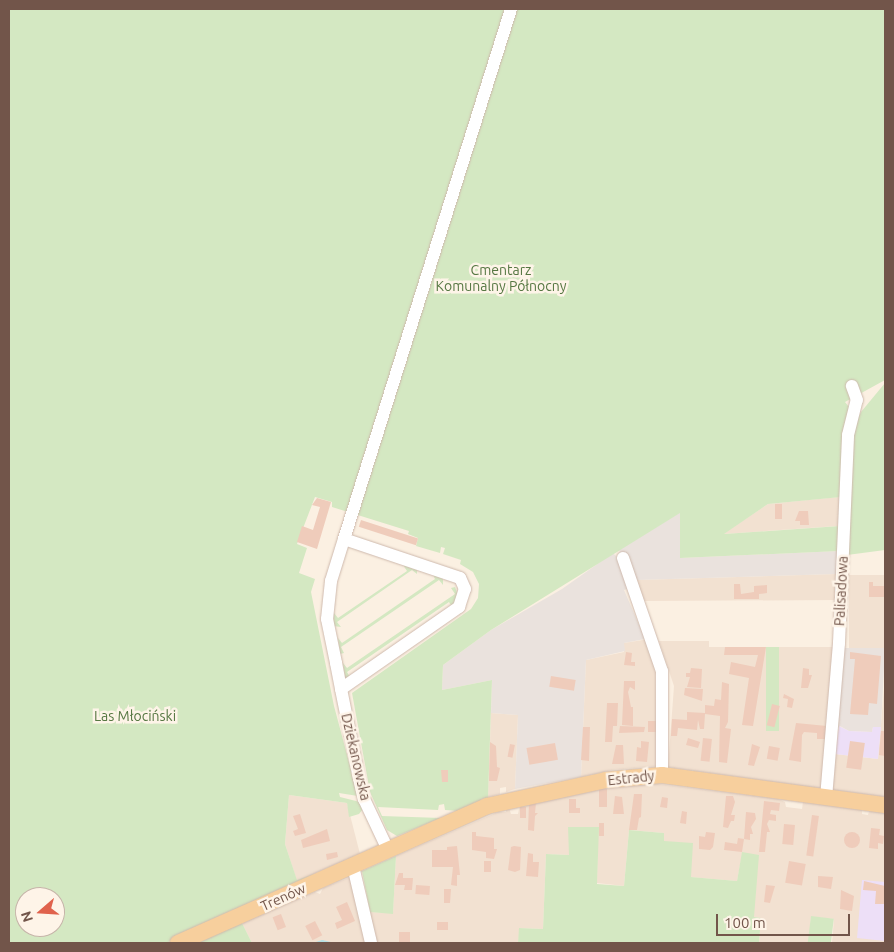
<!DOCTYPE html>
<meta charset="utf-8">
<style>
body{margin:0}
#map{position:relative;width:894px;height:952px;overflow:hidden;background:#fbf0e2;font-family:Ubuntu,sans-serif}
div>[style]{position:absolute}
.residential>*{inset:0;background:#f2e1d1;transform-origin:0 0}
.industrial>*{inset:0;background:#eae2dd}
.education>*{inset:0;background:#eddff7}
.green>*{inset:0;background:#d4e8c2;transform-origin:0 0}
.stream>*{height:2.5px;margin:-1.25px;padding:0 1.25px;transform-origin:1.25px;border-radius:1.25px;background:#b8e0e3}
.building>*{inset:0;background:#efccbb;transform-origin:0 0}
.round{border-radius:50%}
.roads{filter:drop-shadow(0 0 1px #ceb9ad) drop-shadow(0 0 1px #ceb9ad)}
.minor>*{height:12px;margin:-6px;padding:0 6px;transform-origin:6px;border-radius:6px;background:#fff}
.major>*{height:16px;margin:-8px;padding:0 8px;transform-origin:8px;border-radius:8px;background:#f7cf9d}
span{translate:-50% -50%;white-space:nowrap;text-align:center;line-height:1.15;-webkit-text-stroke:5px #fef4e8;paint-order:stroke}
.park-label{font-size:14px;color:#567742}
.street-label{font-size:14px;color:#72554a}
.frame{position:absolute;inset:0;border:10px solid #72554a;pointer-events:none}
.north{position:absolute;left:15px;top:887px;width:50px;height:50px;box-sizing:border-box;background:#fef4e8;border:1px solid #c6b4a9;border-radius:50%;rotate:251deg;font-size:14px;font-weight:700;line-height:20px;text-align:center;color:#72554a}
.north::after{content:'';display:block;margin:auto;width:18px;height:22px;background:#e0624c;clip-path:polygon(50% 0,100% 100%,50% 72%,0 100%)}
.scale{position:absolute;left:716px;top:914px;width:134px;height:22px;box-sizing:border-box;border:2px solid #72554a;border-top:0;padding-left:6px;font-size:15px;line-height:18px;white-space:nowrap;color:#72554a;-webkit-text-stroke:4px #fef4e8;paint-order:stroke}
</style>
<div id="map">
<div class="residential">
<i style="clip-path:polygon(839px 497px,838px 526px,723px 534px,768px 504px)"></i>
<i style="clip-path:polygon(836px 574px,836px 600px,643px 601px,637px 580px)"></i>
<i style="left:849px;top:575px;width:36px;height:73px"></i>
<i style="clip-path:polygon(649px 639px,655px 666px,657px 766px,612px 770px,581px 777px,586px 660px,624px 652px,624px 643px)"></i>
<i style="clip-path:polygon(659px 641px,709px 641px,709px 647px,834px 647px,821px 789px,668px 767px,674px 686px)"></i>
<i style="clip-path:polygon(885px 677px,885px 797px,831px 790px,835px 754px,878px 759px)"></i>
<i style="clip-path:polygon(491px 713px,518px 715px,515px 789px,506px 792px,506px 787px,500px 788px,500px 794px,488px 797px)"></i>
<i style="clip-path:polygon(650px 783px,778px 799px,785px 802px,786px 807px,802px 809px,803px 802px,862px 810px,862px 814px,868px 815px,869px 811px,885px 813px,885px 943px,832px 943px,834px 919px,811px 917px,809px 943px,759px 943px,761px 918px,754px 917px,741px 860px,737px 881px,690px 877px,663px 841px,664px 833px,629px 830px,624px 886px,597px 883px,598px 827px,569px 855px,546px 854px,543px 929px,520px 928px,518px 943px,376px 943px,370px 912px,393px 913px,396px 856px,498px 812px,506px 812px,506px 809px,509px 808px,511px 814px,518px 814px,520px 804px,615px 786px)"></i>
<i style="clip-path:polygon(289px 795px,347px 803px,360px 854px,297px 881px,285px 844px)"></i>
<i style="clip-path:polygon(351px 877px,365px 943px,252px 943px,242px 923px,315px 892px,320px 894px,323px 888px)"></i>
</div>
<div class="industrial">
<i style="clip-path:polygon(681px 512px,680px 558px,839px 551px,836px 574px,637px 580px,619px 550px)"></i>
<i style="clip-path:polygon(613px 553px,619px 559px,630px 588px,624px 590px,645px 639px,624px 643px,625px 651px,586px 660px,581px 777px,515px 789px,518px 715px,491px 713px,492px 680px,442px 690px,443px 665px,491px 630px,562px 589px)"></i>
<i style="clip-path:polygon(844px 648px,885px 648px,881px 727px,873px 727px,872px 732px,849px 731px,840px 726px,837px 729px)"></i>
</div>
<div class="education">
<i style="clip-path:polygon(839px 726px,849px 731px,872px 732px,873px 727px,881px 727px,878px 759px,835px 754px)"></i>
<i style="clip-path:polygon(862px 880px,885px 882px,885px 941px,857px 938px)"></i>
</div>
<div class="green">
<i style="clip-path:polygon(evenodd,9px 9px,885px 9px,885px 380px,845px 402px,849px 407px,841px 497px,768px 504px,724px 534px,840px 526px,839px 551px,680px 558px,680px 513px,491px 630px,443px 665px,442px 690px,492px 680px,488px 798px,481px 799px,481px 804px,460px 811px,445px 810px,444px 804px,439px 805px,438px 810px,378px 807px,382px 816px,441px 818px,397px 836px,387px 830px,370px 792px,352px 693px,471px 609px,478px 598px,479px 584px,473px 572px,460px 564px,461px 560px,443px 554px,445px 548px,441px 547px,440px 553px,416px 546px,418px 538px,408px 534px,409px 531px,332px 507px,332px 502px,315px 497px,297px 544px,307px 548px,299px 573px,315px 579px,311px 592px,334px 706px,358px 796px,339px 793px,340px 797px,360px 802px,363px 809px,359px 814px,349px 817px,347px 803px,289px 795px,285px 844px,297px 880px,314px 874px,313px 879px,166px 943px,9px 943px,9px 9px,25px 897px,55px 897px,55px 927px,25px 927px,25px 897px)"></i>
<i style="clip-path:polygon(885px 383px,885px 550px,847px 555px,853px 429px,861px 412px)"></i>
<i style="clip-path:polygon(403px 565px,417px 570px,417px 574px,412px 570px,337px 622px,341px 627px,333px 626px,334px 613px,338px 618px,407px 571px)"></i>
<i style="clip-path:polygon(432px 573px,443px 576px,443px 585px,439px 580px,341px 647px,344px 653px,340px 654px,338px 638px,342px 643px,435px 579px)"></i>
<i style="clip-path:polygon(455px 587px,458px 595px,452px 607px,449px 602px,347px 672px,350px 677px,345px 678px,343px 663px,347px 668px,455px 594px,451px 588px)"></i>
<i style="left:766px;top:647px;width:13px;height:84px"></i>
<i style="clip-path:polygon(568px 827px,599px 827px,597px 884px,624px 886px,629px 830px,664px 833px,664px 841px,693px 843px,691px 877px,737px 881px,742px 852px,759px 855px,754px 917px,761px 918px,759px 943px,518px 943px,519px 928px,543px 929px,546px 854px,569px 855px)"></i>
<i style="clip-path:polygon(396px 856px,393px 914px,370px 912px,362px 871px)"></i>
<i style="left:811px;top:916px;width:23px;height:27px;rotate:7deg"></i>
<i style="clip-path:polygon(242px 923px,252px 943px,188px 943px)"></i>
</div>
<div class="stream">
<i style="left:316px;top:943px;width:6px;rotate:-18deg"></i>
<i style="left:322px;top:941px;width:8px;rotate:14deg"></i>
</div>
<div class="building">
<i style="clip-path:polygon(317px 498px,331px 502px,317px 549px,297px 542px,302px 526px,313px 530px,320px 507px,312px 505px)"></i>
<i style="left:775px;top:504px;width:7px;height:15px"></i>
<i style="clip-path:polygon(799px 511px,808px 511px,809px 525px,800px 525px,800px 521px,795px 521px)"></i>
<i style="left:361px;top:520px;width:60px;height:7px;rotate:18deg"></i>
<i style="clip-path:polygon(869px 582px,873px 582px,873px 586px,885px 586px,885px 597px,869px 597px)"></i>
<i style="clip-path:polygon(734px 584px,740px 584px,741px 594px,754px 592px,754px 586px,767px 585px,767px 593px,759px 594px,759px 599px,734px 599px)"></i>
<i style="clip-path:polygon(725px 647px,766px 647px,753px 726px,742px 725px,749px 678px,729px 674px,731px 662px,755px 667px,758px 655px,724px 655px)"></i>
<i style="clip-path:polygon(626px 652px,632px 653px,631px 662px,635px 662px,635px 666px,624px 665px)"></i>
<i style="clip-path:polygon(850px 652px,881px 656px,877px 704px,869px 703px,868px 715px,850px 714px,855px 659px,850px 659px)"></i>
<i style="clip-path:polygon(691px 668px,702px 669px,701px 688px,687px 687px,690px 677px,686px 677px,686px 673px,690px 673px)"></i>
<i style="clip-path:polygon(803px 668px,809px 669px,809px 675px,812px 675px,808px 688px,801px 688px)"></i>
<i style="left:551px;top:676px;width:25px;height:11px;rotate:9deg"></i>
<i style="clip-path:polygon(624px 681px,635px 681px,635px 690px,630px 687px,628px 692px,631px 707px,633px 707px,633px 726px,622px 725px)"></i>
<i style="clip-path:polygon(722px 682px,729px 684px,728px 722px,725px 728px,731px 729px,727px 763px,719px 762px,720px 716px,705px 714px,704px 729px,700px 729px,698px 720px,697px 730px,678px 728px,677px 736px,671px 736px,672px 719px,687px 720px,687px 712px,705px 713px,705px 705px,714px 706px,715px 699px,721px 700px)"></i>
<i style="clip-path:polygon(685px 688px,703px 689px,702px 701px,684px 695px)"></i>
<i style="clip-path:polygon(784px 694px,794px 699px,792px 708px,787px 707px,788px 699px,783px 698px)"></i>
<i style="clip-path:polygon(607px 703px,618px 703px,617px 726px,613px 726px,612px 742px,605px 742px)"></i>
<i style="left:772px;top:704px;width:8px;height:22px;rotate:14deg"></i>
<i style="left:648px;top:721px;width:9px;height:11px"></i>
<i style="clip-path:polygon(796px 723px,827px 726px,826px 739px,817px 739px,817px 733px,804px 732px,802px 735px,801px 762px,789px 760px)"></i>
<i style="clip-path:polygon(620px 726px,645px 727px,644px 732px,619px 733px)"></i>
<i style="clip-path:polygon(583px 727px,590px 727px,589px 761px,581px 760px)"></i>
<i style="clip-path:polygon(881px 731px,885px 731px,885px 756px,879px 755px)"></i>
<i style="clip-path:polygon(688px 738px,700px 742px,698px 748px,686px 745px)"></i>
<i style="left:703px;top:738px;width:9px;height:23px;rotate:6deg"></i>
<i style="clip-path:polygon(641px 741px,649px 742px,647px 762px,636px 761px,637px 747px,641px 748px)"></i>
<i style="left:850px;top:741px;width:15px;height:27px;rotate:8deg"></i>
<i style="clip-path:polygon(490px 742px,496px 746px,497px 767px,500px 768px,497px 781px,489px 781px)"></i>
<i style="left:555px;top:743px;width:17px;height:29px;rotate:80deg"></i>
<i style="left:510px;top:744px;width:5px;height:13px;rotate:11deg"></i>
<i style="clip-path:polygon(752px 744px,760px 747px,754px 766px,748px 765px)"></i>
<i style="clip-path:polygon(616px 745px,623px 745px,624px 764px,612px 764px)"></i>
<i style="left:769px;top:746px;width:11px;height:13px;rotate:10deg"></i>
<i style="clip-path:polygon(441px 770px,448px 770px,448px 782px,442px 782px)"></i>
<i style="left:599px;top:789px;width:8px;height:18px"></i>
<i style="clip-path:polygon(634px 794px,642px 794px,641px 817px,639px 818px,637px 830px,629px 830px)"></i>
<i style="clip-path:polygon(615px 796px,622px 797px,624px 814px,613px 814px)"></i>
<i style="clip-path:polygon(726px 796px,733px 796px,735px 802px,731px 815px,735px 815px,734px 821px,731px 821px,728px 828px,723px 827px)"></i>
<i style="clip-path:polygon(662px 797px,668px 798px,667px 808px,660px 807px)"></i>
<i style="clip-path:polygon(569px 799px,576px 799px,576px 808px,580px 808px,580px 813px,569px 813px)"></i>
<i style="clip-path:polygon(764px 801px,780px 803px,779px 811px,771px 810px,770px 814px,776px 815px,776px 821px,769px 820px,767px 824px,770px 832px,767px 832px,765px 852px,759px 852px)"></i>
<i style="clip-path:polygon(529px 803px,536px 803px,535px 813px,538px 813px,535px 816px,534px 831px,528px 830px)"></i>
<i style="left:520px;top:807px;width:6px;height:11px"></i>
<i style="clip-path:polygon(682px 811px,687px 812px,686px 824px,680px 823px)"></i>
<i style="clip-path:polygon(746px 812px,755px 813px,756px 819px,751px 827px,753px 834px,750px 834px,750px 840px,744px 839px)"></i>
<i style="clip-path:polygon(300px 814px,306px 833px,295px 836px,293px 831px,298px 829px,293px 816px)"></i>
<i style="left:812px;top:815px;width:7px;height:41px;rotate:8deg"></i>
<i style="left:599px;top:823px;width:5px;height:13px"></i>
<i style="left:784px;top:824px;width:11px;height:20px;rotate:5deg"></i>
<i style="clip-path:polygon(871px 828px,880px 829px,879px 835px,884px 836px,883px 844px,878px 843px,878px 849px,869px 848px)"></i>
<i style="clip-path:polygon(327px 829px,330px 841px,303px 848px,301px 840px)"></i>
<i style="clip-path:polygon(472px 832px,476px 832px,476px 836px,494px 838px,494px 849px,497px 849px,494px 859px,486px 858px,486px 852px,472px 850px)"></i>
<i style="clip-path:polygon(706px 832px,715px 833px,713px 847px,710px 850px,699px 849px,699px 836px,705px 837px)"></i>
<i class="round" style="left:844px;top:832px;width:16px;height:16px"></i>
<i style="clip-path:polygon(738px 838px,744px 839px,742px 852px,724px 850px,725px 842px,737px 844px)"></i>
<i style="clip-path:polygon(457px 846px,460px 875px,457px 875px,457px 886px,451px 885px,453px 867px,432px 867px,432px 850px,447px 850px,447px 847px)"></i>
<i style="clip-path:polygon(514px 846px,521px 847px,520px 870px,515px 872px,508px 870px,511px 847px)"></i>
<i style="clip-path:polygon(337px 852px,338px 857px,327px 860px,326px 854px)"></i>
<i style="clip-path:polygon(528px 853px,533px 854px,533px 862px,539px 862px,538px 877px,526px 876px)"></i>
<i style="left:484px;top:861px;width:7px;height:11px"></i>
<i style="left:789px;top:861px;width:17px;height:22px;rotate:10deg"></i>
<i style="clip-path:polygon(399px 873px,403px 873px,403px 878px,413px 878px,412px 890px,404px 890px,405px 885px,395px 885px)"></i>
<i style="clip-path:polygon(818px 876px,833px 877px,831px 889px,818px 887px)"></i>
<i style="clip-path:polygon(864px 881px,885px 886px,885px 904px,875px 904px,876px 891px,863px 890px)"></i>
<i style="left:416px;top:885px;width:14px;height:9px;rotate:4deg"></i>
<i style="clip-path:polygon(766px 885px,775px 886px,770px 903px,764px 902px)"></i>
<i style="clip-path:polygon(444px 889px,451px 889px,450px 903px,444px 903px)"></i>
<i style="clip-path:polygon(841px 890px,854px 896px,852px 911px,840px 909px)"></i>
<i style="clip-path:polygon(347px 902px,355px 921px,337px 929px,335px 923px,342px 920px,336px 907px)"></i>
<i style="left:281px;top:914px;width:14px;height:9px;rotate:69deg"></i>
<i style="left:315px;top:921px;width:16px;height:11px;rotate:63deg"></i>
<i style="left:437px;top:922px;width:11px;height:8px"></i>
<i style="left:399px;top:932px;width:11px;height:11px"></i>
</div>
<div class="roads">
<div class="minor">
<i style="left:344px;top:539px;width:556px;rotate:-72.51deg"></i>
<i style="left:623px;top:558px;width:120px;rotate:71deg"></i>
<i style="left:662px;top:671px;width:104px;rotate:90deg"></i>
<i style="left:341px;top:689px;width:144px;rotate:-34.8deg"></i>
<i style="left:459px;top:607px;width:19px;rotate:-72deg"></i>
<i style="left:465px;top:589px;width:12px;rotate:-114deg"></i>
<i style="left:460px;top:578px;width:122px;rotate:-161.4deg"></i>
<i style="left:344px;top:539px;width:44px;rotate:107.2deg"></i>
<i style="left:331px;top:581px;width:38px;rotate:96deg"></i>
<i style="left:327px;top:619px;width:45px;rotate:78.4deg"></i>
<i style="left:336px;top:663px;width:26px;rotate:79deg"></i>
<i style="left:341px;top:689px;width:91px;rotate:78.6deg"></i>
<i style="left:359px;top:778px;width:22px;rotate:77deg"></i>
<i style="left:364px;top:799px;width:56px;rotate:64.8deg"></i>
<i style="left:826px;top:798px;width:156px;rotate:-85.2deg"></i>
<i style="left:839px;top:643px;width:208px;rotate:-87.5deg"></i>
<i style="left:848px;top:435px;width:36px;rotate:-76deg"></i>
<i style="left:857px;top:400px;width:15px;rotate:-110deg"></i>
<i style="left:353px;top:866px;width:79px;rotate:76.8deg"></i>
</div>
<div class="major">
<i style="left:178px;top:943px;width:338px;rotate:-23.9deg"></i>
<i style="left:487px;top:806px;width:122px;rotate:-12.3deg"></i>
<i style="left:606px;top:780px;width:56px;rotate:-5.1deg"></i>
<i style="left:662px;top:775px;width:225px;rotate:7.7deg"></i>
</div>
</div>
<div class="park-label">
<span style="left:501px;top:278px">Cmentarz<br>Komunalny Północny</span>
<span style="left:135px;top:716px">Las Młociński</span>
</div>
<div class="street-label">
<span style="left:841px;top:591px;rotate:-87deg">Palisadowa</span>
<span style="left:356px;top:757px;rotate:77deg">Dziekanowska</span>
<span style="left:631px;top:778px;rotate:-6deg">Estrady</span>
<span style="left:283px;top:897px;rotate:-24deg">Trenów</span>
</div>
<div class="frame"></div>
<div class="north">N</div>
<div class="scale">100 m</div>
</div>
